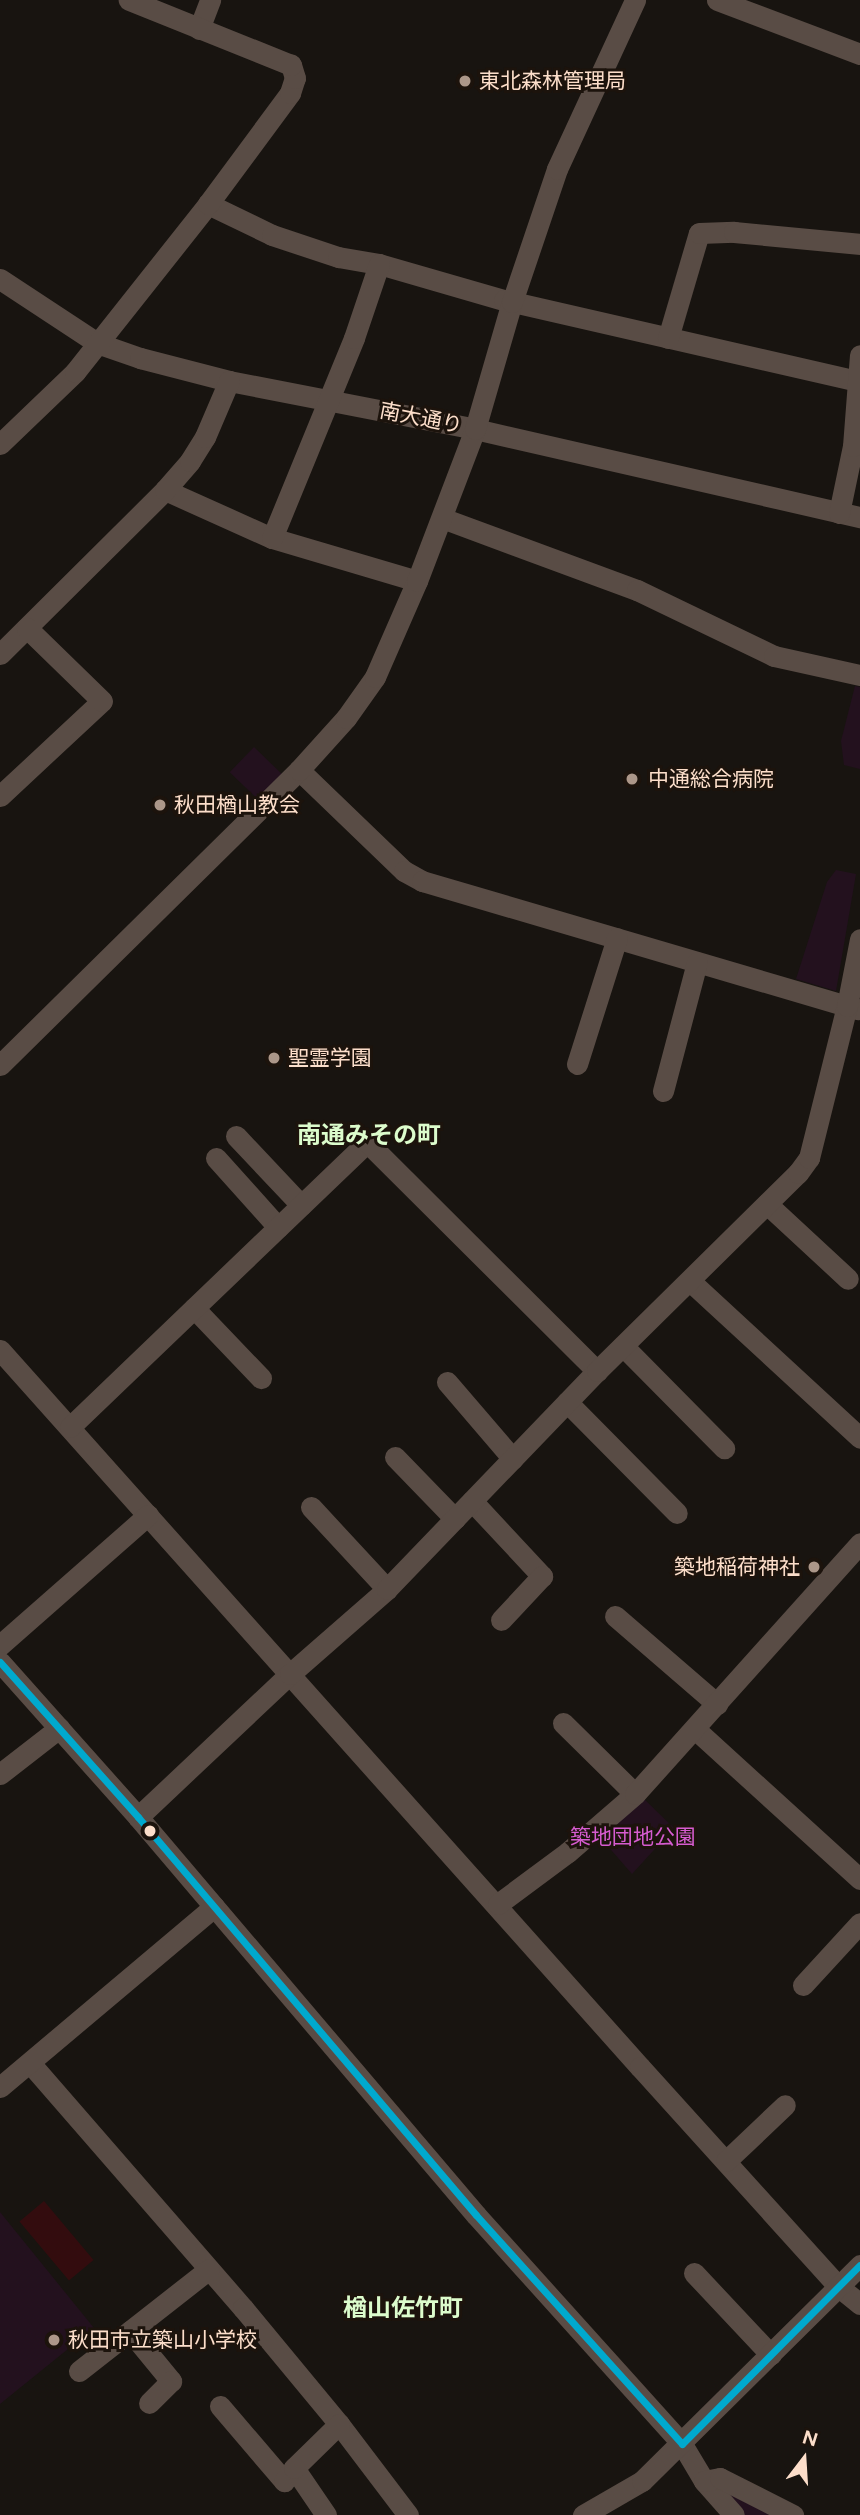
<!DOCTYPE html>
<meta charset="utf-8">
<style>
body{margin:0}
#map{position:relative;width:860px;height:2515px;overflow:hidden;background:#181410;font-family:Figtree,"Noto Sans JP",sans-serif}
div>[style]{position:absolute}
.green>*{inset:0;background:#23111e;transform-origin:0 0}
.water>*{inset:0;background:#330c0e;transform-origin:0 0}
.minor>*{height:21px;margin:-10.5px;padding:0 10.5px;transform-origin:10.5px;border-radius:10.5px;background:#594c45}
.bus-1>*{height:7px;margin:-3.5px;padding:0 3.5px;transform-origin:3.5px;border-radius:3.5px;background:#00a9ce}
.dots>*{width:19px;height:19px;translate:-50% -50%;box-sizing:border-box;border:4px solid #1c130c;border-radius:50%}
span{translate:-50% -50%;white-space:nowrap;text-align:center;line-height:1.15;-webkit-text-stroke:6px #1c130c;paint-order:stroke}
.poi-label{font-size:21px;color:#fcdeca}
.left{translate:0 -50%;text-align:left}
.right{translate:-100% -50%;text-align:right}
.street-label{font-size:21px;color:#fcdeca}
.park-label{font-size:21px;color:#d65cd0}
.quarter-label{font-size:24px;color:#dcfccc;font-weight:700}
.north{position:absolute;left:769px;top:2424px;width:70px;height:70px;-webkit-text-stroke:5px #1c130c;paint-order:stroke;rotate:17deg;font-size:19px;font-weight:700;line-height:28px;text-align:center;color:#fcdeca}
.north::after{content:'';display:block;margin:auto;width:24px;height:32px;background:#fcdeca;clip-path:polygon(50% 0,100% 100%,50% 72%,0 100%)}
</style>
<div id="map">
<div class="green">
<i style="clip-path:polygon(855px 686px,860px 687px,860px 769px,844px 765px,841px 741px)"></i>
<i style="left:254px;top:747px;width:42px;height:35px;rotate:44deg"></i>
<i style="clip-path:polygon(836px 870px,856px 874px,836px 991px,796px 979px,827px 882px)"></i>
<i style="clip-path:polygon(643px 1798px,674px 1828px,632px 1874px,599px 1836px)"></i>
<i style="clip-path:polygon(0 2212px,94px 2328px,0 2404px)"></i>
<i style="clip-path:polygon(727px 2488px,778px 2515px,743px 2515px,724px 2493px)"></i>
</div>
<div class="water">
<i style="left:44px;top:2201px;width:77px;height:32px;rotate:50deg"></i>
</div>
<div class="minor">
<i style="left:717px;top:0;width:153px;rotate:20.7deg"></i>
<i style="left:199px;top:29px;width:31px;rotate:-69deg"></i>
<i style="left:208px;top:204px;width:71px;rotate:25.8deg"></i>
<i style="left:272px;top:235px;width:70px;rotate:18.4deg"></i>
<i style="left:338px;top:257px;width:42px;rotate:9.7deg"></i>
<i style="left:379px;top:264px;width:130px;rotate:16.1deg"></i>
<i style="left:504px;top:300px;width:363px;rotate:12.9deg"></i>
<i style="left:0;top:279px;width:116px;rotate:33.4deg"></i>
<i style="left:97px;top:343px;width:46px;rotate:19.2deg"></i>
<i style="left:140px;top:358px;width:92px;rotate:14.5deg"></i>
<i style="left:229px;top:381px;width:251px;rotate:11deg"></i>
<i style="left:475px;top:429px;width:395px;rotate:12.9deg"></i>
<i style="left:668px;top:338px;width:109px;rotate:-73.6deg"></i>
<i style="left:699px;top:233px;width:35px;rotate:-2deg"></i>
<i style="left:734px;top:232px;width:127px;rotate:5.4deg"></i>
<i style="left:0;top:444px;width:104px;rotate:-43.8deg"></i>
<i style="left:75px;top:372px;width:214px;rotate:-51.6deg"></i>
<i style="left:208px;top:204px;width:138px;rotate:-53.5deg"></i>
<i style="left:290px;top:93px;width:16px;rotate:-72deg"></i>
<i style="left:295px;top:78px;width:14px;rotate:-107deg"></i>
<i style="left:291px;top:65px;width:175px;rotate:-158.1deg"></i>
<i style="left:165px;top:490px;width:117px;rotate:24.2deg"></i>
<i style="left:272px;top:538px;width:151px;rotate:16.5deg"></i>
<i style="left:839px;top:513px;width:68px;rotate:-78.2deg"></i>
<i style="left:853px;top:446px;width:91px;rotate:-85.6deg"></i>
<i style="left:442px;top:518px;width:208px;rotate:20.3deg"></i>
<i style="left:637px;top:590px;width:152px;rotate:25.7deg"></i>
<i style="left:774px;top:656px;width:88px;rotate:12.5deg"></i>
<i style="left:272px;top:538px;width:216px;rotate:-67.7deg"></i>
<i style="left:354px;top:338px;width:78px;rotate:-71.3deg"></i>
<i style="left:0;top:654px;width:233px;rotate:-44.8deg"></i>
<i style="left:165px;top:490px;width:38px;rotate:-49deg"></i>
<i style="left:190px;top:461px;width:28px;rotate:-58deg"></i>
<i style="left:205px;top:437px;width:61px;rotate:-66.8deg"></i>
<i style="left:299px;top:770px;width:146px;rotate:43.9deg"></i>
<i style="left:404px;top:871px;width:21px;rotate:29deg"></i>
<i style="left:422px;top:881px;width:454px;rotate:16.4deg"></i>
<i style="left:0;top:796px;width:139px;rotate:-43deg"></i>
<i style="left:102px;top:701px;width:105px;rotate:-135.8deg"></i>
<i style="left:577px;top:1064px;width:132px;rotate:-72.4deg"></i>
<i style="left:0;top:1065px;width:420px;rotate:-44.6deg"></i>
<i style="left:299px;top:770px;width:70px;rotate:-47.9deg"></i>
<i style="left:346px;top:718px;width:50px;rotate:-54.7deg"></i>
<i style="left:375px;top:677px;width:105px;rotate:-66.4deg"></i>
<i style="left:417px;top:581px;width:163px;rotate:-69.1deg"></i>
<i style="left:475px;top:429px;width:132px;rotate:-73.8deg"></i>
<i style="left:512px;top:302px;width:140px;rotate:-71.3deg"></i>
<i style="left:557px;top:169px;width:186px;rotate:-65.2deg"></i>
<i style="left:663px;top:1091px;width:133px;rotate:-75.2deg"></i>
<i style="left:236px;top:1136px;width:95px;rotate:46.7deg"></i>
<i style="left:216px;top:1158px;width:93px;rotate:48.1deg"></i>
<i style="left:767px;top:1204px;width:110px;rotate:42.8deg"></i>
<i style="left:690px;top:1281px;width:231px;rotate:42.7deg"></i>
<i style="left:194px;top:1308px;width:97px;rotate:46.3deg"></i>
<i style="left:623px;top:1346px;width:144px;rotate:45.3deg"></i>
<i style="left:0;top:1350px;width:961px;rotate:48.25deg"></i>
<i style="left:640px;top:2067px;width:297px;rotate:47.9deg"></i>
<i style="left:839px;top:2287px;width:27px;rotate:39deg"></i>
<i style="left:447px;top:1382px;width:101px;rotate:49.4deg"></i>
<i style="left:567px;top:1402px;width:156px;rotate:45.3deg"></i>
<i style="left:70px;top:1427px;width:412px;rotate:-43.8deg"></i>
<i style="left:367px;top:1142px;width:325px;rotate:44.9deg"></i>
<i style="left:395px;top:1457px;width:86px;rotate:45.9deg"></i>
<i style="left:472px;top:1501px;width:103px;rotate:47deg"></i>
<i style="left:542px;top:1576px;width:60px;rotate:133deg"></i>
<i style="left:311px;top:1507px;width:112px;rotate:47.2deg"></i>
<i style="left:615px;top:1616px;width:135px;rotate:40.8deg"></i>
<i style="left:0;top:1645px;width:197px;rotate:-41.3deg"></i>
<i style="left:0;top:1662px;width:208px;rotate:48.3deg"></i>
<i style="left:138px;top:1817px;width:522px;rotate:49.66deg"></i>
<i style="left:476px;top:2215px;width:308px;rotate:48deg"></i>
<i style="left:682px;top:2444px;width:43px;rotate:59.3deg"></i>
<i style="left:704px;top:2481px;width:45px;rotate:48.6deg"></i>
<i style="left:563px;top:1723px;width:101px;rotate:44.6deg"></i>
<i style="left:695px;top:1729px;width:223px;rotate:42.3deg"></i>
<i style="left:0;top:1774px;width:75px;rotate:-37.9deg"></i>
<i style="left:138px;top:1817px;width:209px;rotate:-43.3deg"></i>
<i style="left:290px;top:1674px;width:129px;rotate:-41.2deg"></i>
<i style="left:387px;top:1589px;width:303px;rotate:-46.1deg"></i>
<i style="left:597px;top:1371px;width:282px;rotate:-44.6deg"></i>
<i style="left:798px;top:1173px;width:19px;rotate:-54deg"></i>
<i style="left:809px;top:1158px;width:157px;rotate:-76deg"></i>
<i style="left:847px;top:1006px;width:68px;rotate:-79deg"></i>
<i style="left:498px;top:1904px;width:87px;rotate:-36.6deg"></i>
<i style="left:568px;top:1852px;width:89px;rotate:-40.9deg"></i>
<i style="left:635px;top:1794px;width:337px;rotate:-48.1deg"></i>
<i style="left:803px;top:1985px;width:84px;rotate:-47.4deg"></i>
<i style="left:30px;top:2063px;width:325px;rotate:49deg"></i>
<i style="left:243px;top:2308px;width:151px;rotate:50.4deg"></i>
<i style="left:339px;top:2424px;width:114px;rotate:52.8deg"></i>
<i style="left:0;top:2087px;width:280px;rotate:-40.1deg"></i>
<i style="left:726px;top:2161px;width:81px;rotate:-43.5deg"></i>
<i style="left:694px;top:2273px;width:112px;rotate:46.8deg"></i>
<i style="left:130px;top:2331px;width:65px;rotate:50.6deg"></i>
<i style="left:171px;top:2381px;width:31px;rotate:135deg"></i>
<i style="left:79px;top:2371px;width:165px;rotate:-38.1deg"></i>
<i style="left:220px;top:2406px;width:99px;rotate:49.5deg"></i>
<i style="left:284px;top:2481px;width:16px;rotate:-52deg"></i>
<i style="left:704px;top:2481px;width:16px;rotate:-11deg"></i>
<i style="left:720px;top:2478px;width:82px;rotate:26.9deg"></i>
<i style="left:326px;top:2515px;width:57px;rotate:-124.2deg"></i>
<i style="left:294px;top:2468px;width:63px;rotate:-44.4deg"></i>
<i style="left:583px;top:2515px;width:68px;rotate:-30deg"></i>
<i style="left:642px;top:2481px;width:307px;rotate:-44.7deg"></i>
</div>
<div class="bus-1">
<i style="left:0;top:1662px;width:208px;rotate:48.3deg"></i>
<i style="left:138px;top:1817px;width:522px;rotate:49.66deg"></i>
<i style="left:476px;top:2215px;width:308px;rotate:48deg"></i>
<i style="left:682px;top:2444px;width:252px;rotate:-45.2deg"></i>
</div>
<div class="dots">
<i style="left:465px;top:81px;background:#ac9789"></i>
<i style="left:632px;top:779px;background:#ac9789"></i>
<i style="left:160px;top:805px;background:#ac9789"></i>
<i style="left:274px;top:1058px;background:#ac9789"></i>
<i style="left:814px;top:1567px;background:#ac9789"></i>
<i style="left:150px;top:1831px;background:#fcdeca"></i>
<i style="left:54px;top:2340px;background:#ac9789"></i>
</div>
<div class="poi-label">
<span class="left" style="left:479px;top:81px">東北森林管理局</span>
<span class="left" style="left:648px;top:779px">中通総合病院</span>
<span class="left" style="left:174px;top:805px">秋田楢山教会</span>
<span class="left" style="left:288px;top:1058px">聖霊学園</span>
<span class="right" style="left:800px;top:1567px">築地稲荷神社</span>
<span class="left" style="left:68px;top:2340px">秋田市立築山小学校</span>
</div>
<div class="street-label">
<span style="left:421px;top:418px;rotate:11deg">南大通り</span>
</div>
<div class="park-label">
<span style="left:633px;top:1837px">築地団地公園</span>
</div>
<div class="quarter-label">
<span style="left:369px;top:1135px">南通みその町</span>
<span style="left:403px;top:2308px">楢山佐竹町</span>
</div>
<div class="north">N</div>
</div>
